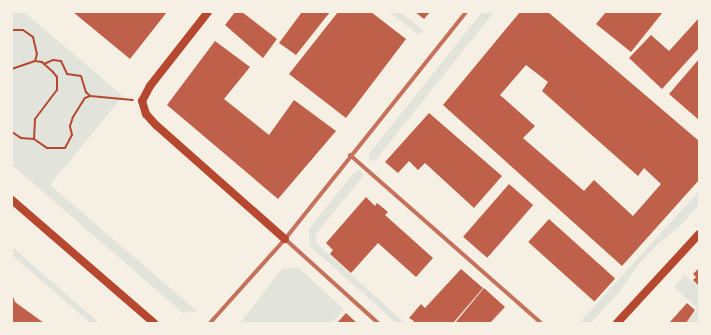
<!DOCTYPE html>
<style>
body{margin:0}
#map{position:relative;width:711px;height:335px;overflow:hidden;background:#f6efe4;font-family:"DM Sans",sans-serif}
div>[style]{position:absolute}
.green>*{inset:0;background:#e2e4dc;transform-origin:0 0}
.building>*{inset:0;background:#bf614a;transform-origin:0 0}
.path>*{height:2px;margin:-1px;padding:0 1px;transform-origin:1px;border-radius:1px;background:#b5482f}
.minor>*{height:4px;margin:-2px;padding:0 2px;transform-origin:2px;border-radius:2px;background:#c5725c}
.secondary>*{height:8px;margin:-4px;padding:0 4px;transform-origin:4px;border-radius:4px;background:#b5482f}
span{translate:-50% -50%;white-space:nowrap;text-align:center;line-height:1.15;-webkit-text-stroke:4px #f6efe4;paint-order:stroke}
.frame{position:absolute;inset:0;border:13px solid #f6efe4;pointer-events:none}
</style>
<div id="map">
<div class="green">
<i style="clip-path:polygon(12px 12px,24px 12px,123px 96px,50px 185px,197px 311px,183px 313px,12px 165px)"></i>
<i style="clip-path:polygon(389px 12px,400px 12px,423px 30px,419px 35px)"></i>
<i style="clip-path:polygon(482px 12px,494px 12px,374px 162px,369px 158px,369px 154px)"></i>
<i style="clip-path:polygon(360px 170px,364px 175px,315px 235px,317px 244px,405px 323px,396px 323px,310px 246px,309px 229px,355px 171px)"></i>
<i style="clip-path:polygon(699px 191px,699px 205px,681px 225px,658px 244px,637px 266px,620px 291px,591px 323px,579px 323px)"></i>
<i style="left:12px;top:247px;width:115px;height:6px;rotate:41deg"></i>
<i style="clip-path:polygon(299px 268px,344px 309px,332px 323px,240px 323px,282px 269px)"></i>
<i style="clip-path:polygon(685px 275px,699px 287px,699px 323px,686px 322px,698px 309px,674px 287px)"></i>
</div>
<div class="building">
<i style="clip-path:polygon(73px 12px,167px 12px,130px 59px)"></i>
<i style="clip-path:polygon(235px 12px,242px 12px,277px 39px,263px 58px,225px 25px)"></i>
<i style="clip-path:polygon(302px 12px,330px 12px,296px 55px,279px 43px)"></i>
<i style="clip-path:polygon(338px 12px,371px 12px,406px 39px,346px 118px,289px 74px)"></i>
<i style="clip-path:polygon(415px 12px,430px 12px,424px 19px)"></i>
<i style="clip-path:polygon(evenodd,520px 12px,548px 12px,699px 141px,699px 180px,622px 266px,443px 105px,520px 12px,526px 65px,548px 82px,542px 91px,638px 176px,644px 168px,661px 184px,633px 216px,594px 180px,584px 191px,523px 138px,535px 126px,500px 95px,526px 65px)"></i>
<i style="clip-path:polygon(606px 12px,663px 12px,631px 52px,596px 24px)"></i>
<i style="clip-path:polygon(699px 18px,699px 48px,662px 89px,629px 58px,651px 35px,669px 51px)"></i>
<i style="clip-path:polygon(215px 41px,250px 67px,224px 99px,269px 135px,294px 100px,336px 131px,278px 199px,167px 105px)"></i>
<i style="clip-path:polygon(699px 59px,699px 120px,669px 94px)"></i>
<i style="clip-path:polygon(429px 113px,502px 176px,474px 208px,425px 163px,418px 170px,409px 161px,398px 173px,385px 162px)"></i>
<i style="left:509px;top:184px;width:32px;height:70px;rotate:41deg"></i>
<i style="clip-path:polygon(366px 197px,375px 206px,377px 203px,388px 212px,385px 215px,433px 258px,416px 277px,378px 243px,351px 273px,330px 254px,333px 250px,326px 243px)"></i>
<i style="left:549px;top:219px;width:89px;height:31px;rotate:42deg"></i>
<i style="clip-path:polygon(699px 268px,699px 286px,693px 280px,696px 277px,693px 274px)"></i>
<i style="clip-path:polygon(461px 269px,483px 288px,453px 323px,412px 323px,414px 321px,409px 318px,421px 304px,425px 308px)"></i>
<i style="clip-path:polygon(484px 288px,505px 307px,490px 323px,455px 323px)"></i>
<i style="clip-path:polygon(12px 294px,15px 302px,44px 323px,12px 323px)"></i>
<i style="clip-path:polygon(687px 303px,695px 310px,686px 323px,669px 323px)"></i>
<i style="clip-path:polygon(346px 313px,357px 323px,337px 323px)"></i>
</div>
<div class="path">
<i style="left:12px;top:30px;width:11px"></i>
<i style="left:23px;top:30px;width:12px;rotate:35deg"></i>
<i style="left:33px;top:37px;width:17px;rotate:77deg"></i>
<i style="left:37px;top:54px;width:7px;rotate:106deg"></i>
<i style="left:35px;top:61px;width:24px;rotate:161deg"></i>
<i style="left:44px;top:64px;width:10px;rotate:-24deg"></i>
<i style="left:53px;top:60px;width:8px;rotate:7deg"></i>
<i style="left:61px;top:61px;width:14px;rotate:65deg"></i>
<i style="left:67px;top:74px;width:14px;rotate:8deg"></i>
<i style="left:81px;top:76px;width:17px;rotate:73deg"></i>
<i style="left:86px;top:92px;width:6px;rotate:45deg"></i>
<i style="left:12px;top:132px;width:11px;rotate:34deg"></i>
<i style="left:21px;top:138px;width:13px;rotate:4deg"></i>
<i style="left:34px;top:139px;width:20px;rotate:-87deg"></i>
<i style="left:35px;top:119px;width:36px;rotate:-53deg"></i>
<i style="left:57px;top:90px;width:13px;rotate:-90deg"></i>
<i style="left:57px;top:77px;width:6px;rotate:-129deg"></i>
<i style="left:53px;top:72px;width:15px;rotate:-138deg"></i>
<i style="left:42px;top:62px;width:7px;rotate:-172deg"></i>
<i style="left:34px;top:139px;width:16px;rotate:35deg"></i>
<i style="left:47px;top:148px;width:18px"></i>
<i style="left:65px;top:148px;width:15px;rotate:-62deg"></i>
<i style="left:72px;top:135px;width:9px;rotate:-103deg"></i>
<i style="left:70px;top:126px;width:9px;rotate:-72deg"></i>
<i style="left:73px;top:117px;width:22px;rotate:-58deg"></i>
<i style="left:85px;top:98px;width:5px;rotate:-22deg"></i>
<i style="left:90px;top:96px;width:43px;rotate:5.3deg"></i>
</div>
<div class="minor">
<i style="left:350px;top:155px;width:254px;rotate:41.3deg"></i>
<i style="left:285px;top:239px;width:125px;rotate:42.1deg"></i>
<i style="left:210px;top:323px;width:113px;rotate:-48.2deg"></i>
<i style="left:285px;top:239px;width:290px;rotate:-51.4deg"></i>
</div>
<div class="secondary">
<i style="left:208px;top:12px;width:94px;rotate:128.1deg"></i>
<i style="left:150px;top:86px;width:17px;rotate:118deg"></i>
<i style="left:142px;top:101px;width:14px;rotate:73deg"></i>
<i style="left:146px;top:114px;width:15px;rotate:48deg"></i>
<i style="left:156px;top:125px;width:172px;rotate:41.5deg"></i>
<i style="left:12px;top:200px;width:188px;rotate:40.9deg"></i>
<i style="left:617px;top:323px;width:121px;rotate:-47.3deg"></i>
</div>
<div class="frame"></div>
</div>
